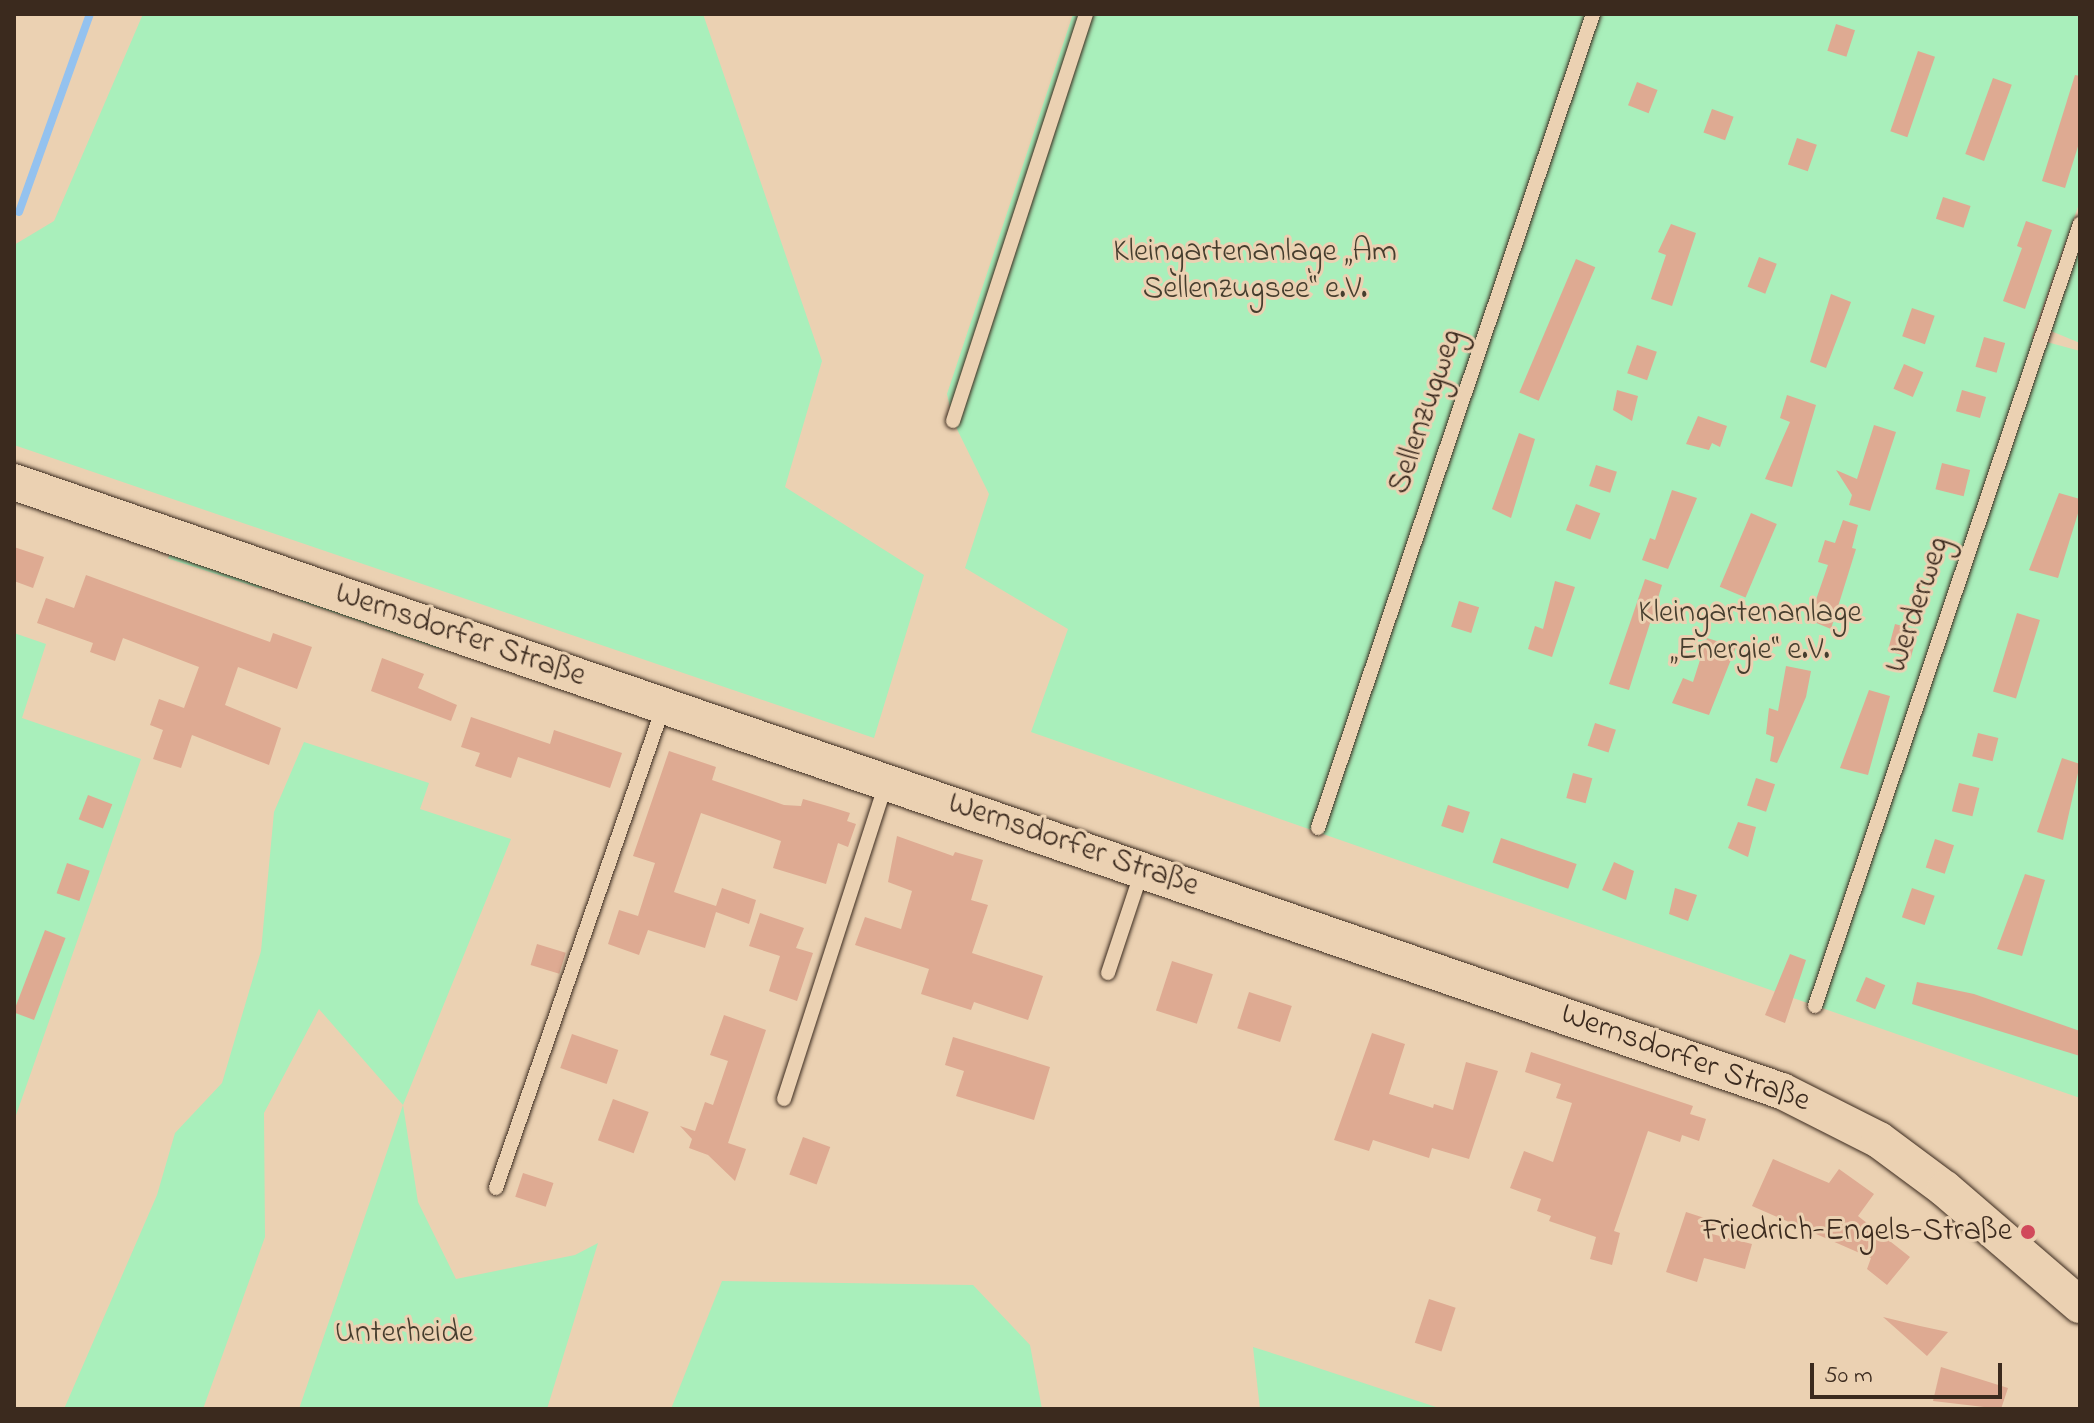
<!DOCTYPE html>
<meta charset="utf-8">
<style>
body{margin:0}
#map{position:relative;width:2094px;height:1423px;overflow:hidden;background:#ebd1b2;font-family:"Indie Flower",sans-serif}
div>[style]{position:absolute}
.green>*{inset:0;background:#a9efbb;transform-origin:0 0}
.stream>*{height:8px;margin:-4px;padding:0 4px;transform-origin:4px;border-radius:4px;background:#94c2ef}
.building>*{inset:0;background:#deaa92;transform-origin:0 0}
.roads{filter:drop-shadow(0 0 2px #3b2a1e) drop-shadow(0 0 2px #3b2a1e)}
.service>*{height:14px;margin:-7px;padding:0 7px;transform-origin:7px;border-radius:7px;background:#ebd1b2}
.secondary>*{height:36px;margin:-18px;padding:0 18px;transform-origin:18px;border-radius:18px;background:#ebd1b2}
.dots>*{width:22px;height:22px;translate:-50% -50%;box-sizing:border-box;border:4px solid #ebd1b2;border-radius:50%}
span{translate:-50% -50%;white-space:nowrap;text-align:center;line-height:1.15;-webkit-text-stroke:6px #ebd1b2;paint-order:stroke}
.park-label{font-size:32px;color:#463e2e}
.street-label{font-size:32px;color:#3b2a1e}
.poi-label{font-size:32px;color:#3b2a1e}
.right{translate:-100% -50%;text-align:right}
.frame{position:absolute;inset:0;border:16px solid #3b2a1e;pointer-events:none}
.scale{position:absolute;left:1810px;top:1363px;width:192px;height:36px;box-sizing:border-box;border:4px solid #3b2a1e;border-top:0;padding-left:10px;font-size:24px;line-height:28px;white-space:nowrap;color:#3b2a1e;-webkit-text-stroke:6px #ebd1b2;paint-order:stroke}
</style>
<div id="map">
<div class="green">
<i style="clip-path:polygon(143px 14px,703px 14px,822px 361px,785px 487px,924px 575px,874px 738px,14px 445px,14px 245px,54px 221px)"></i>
<i style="clip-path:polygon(1073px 14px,2080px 14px,2080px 201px,2032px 338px,2080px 351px,2080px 1098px,1031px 732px,1068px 629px,965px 568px,989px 494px,953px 421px,947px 394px)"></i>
<i style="clip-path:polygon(2080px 247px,2080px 343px,2051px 331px)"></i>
<i style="left:171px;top:550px;width:98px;height:9px;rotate:18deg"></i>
<i style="clip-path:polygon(301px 595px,441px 642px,440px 649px,297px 600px)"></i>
<i style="clip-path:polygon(14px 633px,46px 644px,22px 718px,141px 759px,14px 1121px)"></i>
<i style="clip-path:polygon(304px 742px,429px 783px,420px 809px,511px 839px,403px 1105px,418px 1202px,456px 1279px,575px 1255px,598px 1243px,547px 1409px,299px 1409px,403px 1105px,319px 1009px,264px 1113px,265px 1237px,203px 1409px,64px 1409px,157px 1195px,175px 1133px,222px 1083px,261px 951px,274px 812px)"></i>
<i style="clip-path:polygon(722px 1281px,973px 1285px,1030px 1345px,1042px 1409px,671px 1409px)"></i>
<i style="clip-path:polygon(1253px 1347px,1300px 1362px,1442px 1409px,1260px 1409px)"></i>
</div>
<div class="stream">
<i style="left:19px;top:212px;width:210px;rotate:-70.3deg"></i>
</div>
<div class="building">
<i style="left:1836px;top:24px;width:20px;height:28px;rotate:18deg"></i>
<i style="left:1918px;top:51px;width:18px;height:85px;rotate:19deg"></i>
<i style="clip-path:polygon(2075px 75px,2080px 76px,2080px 140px,2065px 188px,2042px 181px)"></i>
<i style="left:1993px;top:78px;width:20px;height:81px;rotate:20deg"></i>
<i style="left:1637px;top:82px;width:22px;height:25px;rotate:21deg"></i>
<i style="left:1712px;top:109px;width:23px;height:25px;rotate:20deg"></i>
<i style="left:1797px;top:138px;width:21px;height:28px;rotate:19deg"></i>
<i style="left:1943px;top:197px;width:29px;height:23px;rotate:18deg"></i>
<i style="clip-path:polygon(2026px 221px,2052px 230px,2025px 309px,2003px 301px,2022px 248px,2017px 246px)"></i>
<i style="clip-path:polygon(1671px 224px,1696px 233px,1672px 306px,1651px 299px,1666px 255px,1658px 252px)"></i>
<i style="left:1759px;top:257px;width:19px;height:32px;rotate:21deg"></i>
<i style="left:1576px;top:259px;width:21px;height:145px;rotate:23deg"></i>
<i style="clip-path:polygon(1831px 294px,1851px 302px,1826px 368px,1810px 362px)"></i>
<i style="left:1912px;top:308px;width:24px;height:30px;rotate:19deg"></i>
<i style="left:1984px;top:337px;width:22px;height:31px;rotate:16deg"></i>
<i style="left:1637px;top:345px;width:21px;height:30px;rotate:19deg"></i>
<i style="left:1904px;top:364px;width:21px;height:27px;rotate:23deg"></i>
<i style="clip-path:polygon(1617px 390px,1638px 396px,1632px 421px,1613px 410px)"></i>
<i style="left:1962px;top:390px;width:25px;height:22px;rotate:16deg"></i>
<i style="clip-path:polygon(1787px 395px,1816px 405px,1792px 487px,1765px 479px,1790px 422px,1780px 418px)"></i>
<i style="clip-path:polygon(1698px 416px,1727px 426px,1720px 447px,1712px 443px,1709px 450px,1686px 444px)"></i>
<i style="clip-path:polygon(1874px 425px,1896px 432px,1870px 511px,1849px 505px,1852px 495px,1836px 470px,1857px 479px)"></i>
<i style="clip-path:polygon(1519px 433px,1535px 439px,1511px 518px,1492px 509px)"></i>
<i style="left:1942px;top:463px;width:29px;height:27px;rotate:14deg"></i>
<i style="left:1596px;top:465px;width:22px;height:22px;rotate:18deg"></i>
<i style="clip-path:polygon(1672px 490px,1697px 498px,1668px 569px,1642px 560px,1650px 538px,1655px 540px)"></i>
<i style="clip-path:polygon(2059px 493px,2080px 499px,2080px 507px,2058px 578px,2029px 570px)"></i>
<i style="left:1576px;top:504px;width:26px;height:28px;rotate:21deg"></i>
<i style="left:1751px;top:513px;width:28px;height:80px;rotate:23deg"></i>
<i style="clip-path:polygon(1843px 520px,1858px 525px,1852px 548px,1856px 549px,1831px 629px,1809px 620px,1828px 565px,1818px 562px,1825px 540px,1835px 543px)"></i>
<i style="clip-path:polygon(14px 547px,44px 557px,33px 588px,14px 581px)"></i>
<i style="clip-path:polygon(86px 575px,270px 642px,273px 633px,312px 647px,297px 689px,238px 667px,225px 705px,281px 728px,269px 765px,192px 735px,181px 768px,153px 759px,163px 730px,150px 725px,159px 699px,184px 708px,199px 667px,123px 638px,115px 661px,90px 652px,93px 643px,37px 623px,46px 598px,74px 608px)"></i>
<i style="clip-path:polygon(1645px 579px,1662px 585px,1629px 690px,1609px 684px)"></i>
<i style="clip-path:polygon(1555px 581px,1575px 587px,1552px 657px,1528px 649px,1535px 626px,1543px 629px)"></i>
<i style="left:1459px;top:601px;width:21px;height:27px;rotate:17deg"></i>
<i style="left:2017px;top:613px;width:24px;height:82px;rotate:17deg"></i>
<i style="left:1895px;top:624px;width:24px;height:28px;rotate:15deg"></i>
<i style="clip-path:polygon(1707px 638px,1736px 647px,1709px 715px,1672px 703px,1683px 678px,1693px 682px)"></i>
<i style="clip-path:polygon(382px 658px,424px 674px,418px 688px,457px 705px,451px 721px,371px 691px)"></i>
<i style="clip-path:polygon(1786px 666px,1811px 671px,1806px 697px,1777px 763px,1770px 761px,1774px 737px,1766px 734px,1769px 708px,1778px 711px)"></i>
<i style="clip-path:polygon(1869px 690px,1890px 696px,1868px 775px,1840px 768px)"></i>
<i style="clip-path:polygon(471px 717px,550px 744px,554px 730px,622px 753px,610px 788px,518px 757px,511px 778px,475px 766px,480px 753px,461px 747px)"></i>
<i style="left:1595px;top:723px;width:22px;height:24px;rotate:18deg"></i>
<i style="left:1978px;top:733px;width:21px;height:24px;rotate:14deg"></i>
<i style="clip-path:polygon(669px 751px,716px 767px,712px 780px,784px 805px,801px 806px,803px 799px,831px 807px,850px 813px,847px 821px,856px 824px,848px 847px,838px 843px,826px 884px,773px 868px,781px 841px,701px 813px,674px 892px,716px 906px,722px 888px,756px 900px,749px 924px,716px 912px,705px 948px,648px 930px,639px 955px,608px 944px,619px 910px,638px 916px,655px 863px,633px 856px)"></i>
<i style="clip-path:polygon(2062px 758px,2080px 764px,2063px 840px,2037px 832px)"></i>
<i style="left:1573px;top:773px;width:20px;height:26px;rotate:15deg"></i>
<i style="left:1756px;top:778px;width:20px;height:29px;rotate:18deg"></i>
<i style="left:1959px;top:783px;width:21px;height:29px;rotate:14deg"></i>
<i style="left:88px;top:795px;width:26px;height:26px;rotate:21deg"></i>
<i style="left:1448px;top:805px;width:23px;height:22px;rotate:18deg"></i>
<i style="clip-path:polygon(1738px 822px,1756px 827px,1748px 857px,1728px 848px)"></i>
<i style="clip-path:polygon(897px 836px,953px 856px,955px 852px,983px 860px,971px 900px,988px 905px,972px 953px,1043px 976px,1028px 1020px,974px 1002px,971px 1010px,921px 994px,929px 969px,855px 945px,865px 917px,901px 929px,912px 891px,888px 882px)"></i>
<i style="left:1501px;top:838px;width:80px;height:26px;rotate:19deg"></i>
<i style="left:1935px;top:839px;width:20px;height:30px;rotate:18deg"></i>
<i style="clip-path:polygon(1614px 862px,1634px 871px,1626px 900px,1602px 890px)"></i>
<i style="left:67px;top:863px;width:24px;height:32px;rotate:19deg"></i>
<i style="clip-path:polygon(2025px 874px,2045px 880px,2022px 956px,1997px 949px)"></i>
<i style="clip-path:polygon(1675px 888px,1697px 895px,1688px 921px,1669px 914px)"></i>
<i style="left:1912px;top:888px;width:24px;height:31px;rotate:19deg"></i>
<i style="clip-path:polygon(760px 913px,804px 928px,796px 948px,813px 953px,797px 1001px,769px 991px,780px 956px,749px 946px)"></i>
<i style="left:45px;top:930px;width:22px;height:88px;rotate:21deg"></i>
<i style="left:537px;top:944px;width:30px;height:22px;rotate:17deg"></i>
<i style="clip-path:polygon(1790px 954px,1806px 960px,1785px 1023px,1765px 1015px)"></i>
<i style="left:1172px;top:961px;width:43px;height:52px;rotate:18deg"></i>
<i style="left:1866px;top:977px;width:21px;height:26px;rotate:23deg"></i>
<i style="clip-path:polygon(1917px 982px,1974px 994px,2080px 1031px,2080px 1056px,1912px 1004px)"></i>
<i style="left:1249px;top:992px;width:45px;height:38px;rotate:18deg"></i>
<i style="clip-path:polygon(724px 1015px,766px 1030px,728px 1143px,746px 1149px,735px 1181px,708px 1155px,689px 1148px,692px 1139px,680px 1126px,695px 1131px,705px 1102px,713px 1105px,728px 1061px,710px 1055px)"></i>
<i style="clip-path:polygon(1372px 1033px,1405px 1044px,1389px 1094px,1433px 1108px,1434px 1104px,1453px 1110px,1466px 1062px,1498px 1071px,1469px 1159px,1432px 1148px,1429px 1158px,1373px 1140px,1369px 1151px,1334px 1140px)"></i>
<i style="left:572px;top:1034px;width:49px;height:36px;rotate:19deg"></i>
<i style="clip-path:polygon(953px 1037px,1050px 1067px,1034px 1120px,956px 1096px,964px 1071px,945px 1065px)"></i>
<i style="clip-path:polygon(1531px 1052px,1693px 1106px,1690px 1114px,1706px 1119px,1699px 1141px,1682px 1135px,1680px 1142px,1648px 1131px,1614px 1231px,1620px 1233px,1612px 1265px,1590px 1259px,1596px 1237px,1549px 1221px,1551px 1216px,1537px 1211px,1541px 1199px,1510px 1188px,1524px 1151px,1553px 1162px,1572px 1103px,1556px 1098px,1561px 1084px,1525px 1072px)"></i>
<i style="left:613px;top:1099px;width:38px;height:44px;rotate:20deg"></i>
<i style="left:803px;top:1137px;width:29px;height:40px;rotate:20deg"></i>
<i style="clip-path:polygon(1773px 1159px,1829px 1183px,1839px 1169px,1874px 1194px,1858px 1216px,1910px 1257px,1887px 1285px,1867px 1269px,1871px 1258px,1752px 1206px)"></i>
<i style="left:523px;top:1173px;width:32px;height:25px;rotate:18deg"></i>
<i style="clip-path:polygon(1686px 1212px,1717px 1222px,1712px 1234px,1752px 1244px,1745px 1269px,1704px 1258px,1697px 1282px,1666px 1272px)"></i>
<i style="left:1429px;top:1299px;width:28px;height:46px;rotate:18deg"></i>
<i style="clip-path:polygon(1883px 1317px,1920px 1326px,1948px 1332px,1927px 1356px)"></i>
<i style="clip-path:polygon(1941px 1367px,2008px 1388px,2001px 1409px,1933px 1401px)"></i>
</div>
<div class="roads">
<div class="service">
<i style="left:953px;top:421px;width:428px;rotate:-71.9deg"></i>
<i style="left:1318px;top:828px;width:859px;rotate:-71.33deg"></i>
<i style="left:1108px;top:973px;width:108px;rotate:-71.6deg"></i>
<i style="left:1815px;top:1006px;width:826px;rotate:-71.28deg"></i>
<i style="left:784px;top:1099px;width:331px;rotate:-72.1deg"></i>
<i style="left:496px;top:1188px;width:511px;rotate:-70.82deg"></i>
</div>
<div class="secondary">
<i style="left:14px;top:482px;width:1870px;rotate:19.01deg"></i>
<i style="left:1782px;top:1091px;width:109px;rotate:26.8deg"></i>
<i style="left:1879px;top:1140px;width:82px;rotate:36.6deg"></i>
<i style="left:1945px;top:1189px;width:178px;rotate:40.7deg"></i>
</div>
</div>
<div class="dots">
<i style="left:2028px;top:1232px;background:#d1495b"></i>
</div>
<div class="park-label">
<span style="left:1255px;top:272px">Kleingartenanlage „Am<br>Sellenzugsee“ e.V.</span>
<span style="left:1750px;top:633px">Kleingartenanlage<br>„Energie“ e.V.</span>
<span style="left:404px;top:1334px">Unterheide</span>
</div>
<div class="street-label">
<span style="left:1427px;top:412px;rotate:-71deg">Sellenzugweg</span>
<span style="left:1919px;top:605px;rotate:-71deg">Werderweg</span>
<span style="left:460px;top:636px;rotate:19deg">Wernsdorfer Straße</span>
<span style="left:1073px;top:846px;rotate:19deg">Wernsdorfer Straße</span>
<span style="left:1685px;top:1059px;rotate:20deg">Wernsdorfer Straße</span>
</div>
<div class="poi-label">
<span class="right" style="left:2012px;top:1232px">Friedrich-Engels-Straße</span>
</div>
<div class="frame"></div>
<div class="scale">50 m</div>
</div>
